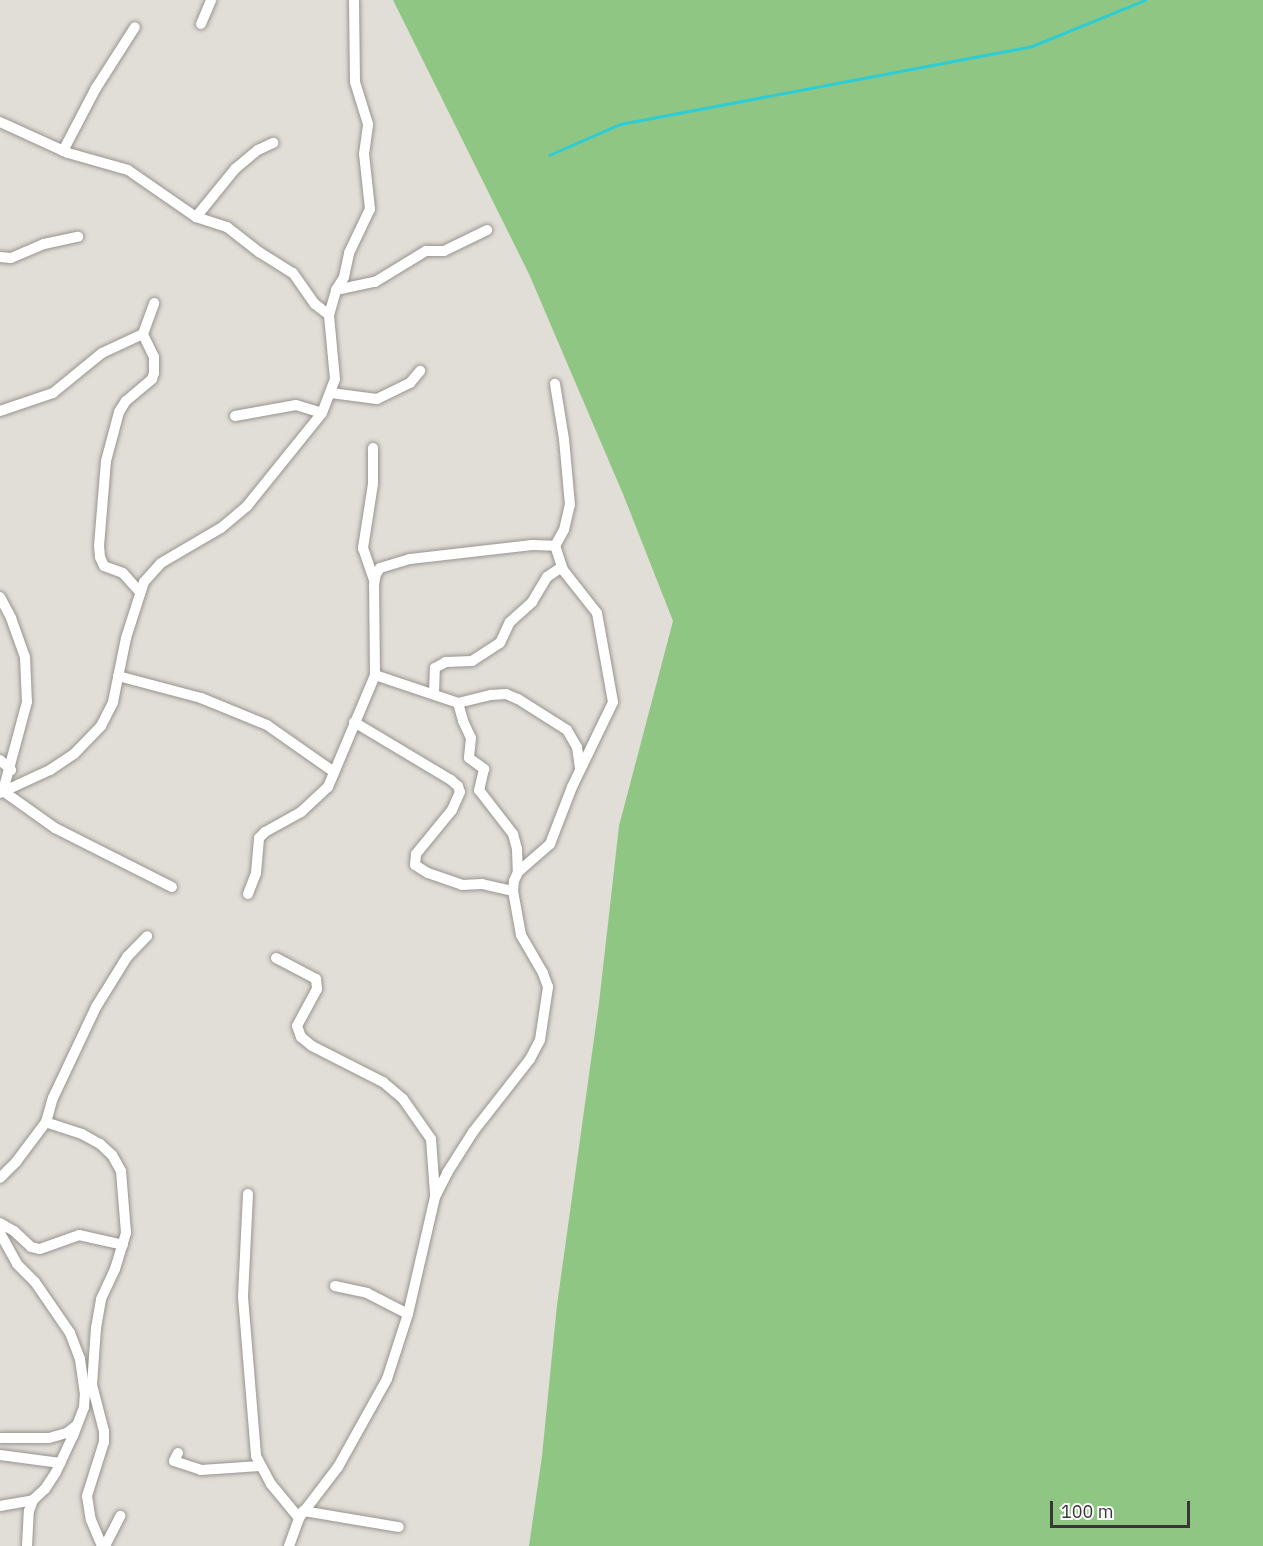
<!DOCTYPE html>
<style>
body{margin:0}
#map{position:relative;width:1263px;height:1546px;overflow:hidden;background:#e1ddd7;font-family:"IBM Plex Sans",sans-serif}
div>[style]{position:absolute}
.green>*{inset:0;background:#90c683}
.stream>*{height:3px;margin:-1.5px;padding:0 1.5px;transform-origin:1.5px;border-radius:1.5px;background:#2ecdd6}
.roads{filter:drop-shadow(0 0 2px #97948e) drop-shadow(0 0 2px #97948e)}
.minor>*{height:10px;margin:-5px;padding:0 5px;transform-origin:5px;border-radius:5px;background:#fff}
span{translate:-50% -50%;white-space:nowrap;text-align:center;line-height:1.15;-webkit-text-stroke:4.5px #fff;paint-order:stroke}
.scale{position:absolute;left:1050px;top:1501px;width:140px;height:27px;box-sizing:border-box;border:3px solid #393735;border-top:0;padding-left:8px;font-size:18px;line-height:21px;white-space:nowrap;color:#393735;-webkit-text-stroke:4px #fff;paint-order:stroke}
</style>
<div id="map">
<div class="green">
<i style="clip-path:polygon(393px 0,1263px 0,1263px 1546px,529px 1546px,542px 1456px,557px 1305px,599px 1003px,619px 826px,673px 621px,623px 494px,529px 274px)"></i>
</div>
<div class="stream">
<i style="left:549px;top:155px;width:77px;rotate:-23.6deg"></i>
<i style="left:620px;top:124px;width:419px;rotate:-10.7deg"></i>
<i style="left:1032px;top:46px;width:122px;rotate:-22.2deg"></i>
</div>
<div class="roads">
<div class="minor">
<i style="left:201px;top:24px;width:26px;rotate:-67deg"></i>
<i style="left:0;top:122px;width:75px;rotate:24.5deg"></i>
<i style="left:68px;top:153px;width:62px;rotate:15.8deg"></i>
<i style="left:128px;top:170px;width:83px;rotate:34.7deg"></i>
<i style="left:196px;top:217px;width:33px;rotate:18deg"></i>
<i style="left:227px;top:227px;width:41px;rotate:38deg"></i>
<i style="left:259px;top:252px;width:40px;rotate:32deg"></i>
<i style="left:293px;top:273px;width:38px;rotate:55deg"></i>
<i style="left:315px;top:304px;width:18px;rotate:38deg"></i>
<i style="left:63px;top:151px;width:71px;rotate:-62.4deg"></i>
<i style="left:96px;top:88px;width:72px;rotate:-57.4deg"></i>
<i style="left:196px;top:217px;width:62px;rotate:-50.9deg"></i>
<i style="left:235px;top:169px;width:30px;rotate:-40deg"></i>
<i style="left:258px;top:150px;width:17px;rotate:-25deg"></i>
<i style="left:0;top:257px;width:11px;rotate:5deg"></i>
<i style="left:11px;top:258px;width:36px;rotate:-23deg"></i>
<i style="left:44px;top:244px;width:35px;rotate:-12deg"></i>
<i style="left:336px;top:290px;width:40px;rotate:-12deg"></i>
<i style="left:375px;top:282px;width:60px;rotate:-31.3deg"></i>
<i style="left:426px;top:251px;width:18px"></i>
<i style="left:444px;top:251px;width:48px;rotate:-26deg"></i>
<i style="left:331px;top:393px;width:46px;rotate:7.4deg"></i>
<i style="left:377px;top:399px;width:37px;rotate:-26deg"></i>
<i style="left:410px;top:383px;width:16px;rotate:-50deg"></i>
<i style="left:0;top:411px;width:56px;rotate:-18.8deg"></i>
<i style="left:53px;top:393px;width:63px;rotate:-39.2deg"></i>
<i style="left:102px;top:353px;width:45px;rotate:-24.9deg"></i>
<i style="left:143px;top:334px;width:33px;rotate:-70deg"></i>
<i style="left:235px;top:416px;width:62px;rotate:-10.2deg"></i>
<i style="left:296px;top:405px;width:27px;rotate:17deg"></i>
<i style="left:373px;top:448px;width:36px;rotate:90deg"></i>
<i style="left:373px;top:484px;width:65px;rotate:98.9deg"></i>
<i style="left:363px;top:548px;width:34px;rotate:71deg"></i>
<i style="left:139px;top:591px;width:24px;rotate:-132deg"></i>
<i style="left:123px;top:573px;width:20px;rotate:-160deg"></i>
<i style="left:104px;top:566px;width:10px;rotate:-114deg"></i>
<i style="left:100px;top:557px;width:11px;rotate:-95deg"></i>
<i style="left:99px;top:546px;width:85px;rotate:-85.3deg"></i>
<i style="left:106px;top:461px;width:51px;rotate:-75.1deg"></i>
<i style="left:119px;top:412px;width:13px;rotate:-58deg"></i>
<i style="left:126px;top:401px;width:34px;rotate:-40deg"></i>
<i style="left:152px;top:379px;width:6px;rotate:-72deg"></i>
<i style="left:154px;top:373px;width:16px;rotate:-90deg"></i>
<i style="left:154px;top:357px;width:25px;rotate:-116deg"></i>
<i style="left:0;top:597px;width:24px;rotate:62deg"></i>
<i style="left:11px;top:618px;width:41px;rotate:70.3deg"></i>
<i style="left:25px;top:657px;width:45px;rotate:87.5deg"></i>
<i style="left:27px;top:702px;width:92px;rotate:105.1deg"></i>
<i style="left:375px;top:675px;width:88px;rotate:18.6deg"></i>
<i style="left:458px;top:703px;width:34px;rotate:-14deg"></i>
<i style="left:491px;top:695px;width:15px;rotate:-4deg"></i>
<i style="left:506px;top:694px;width:13px;rotate:23deg"></i>
<i style="left:518px;top:699px;width:58px;rotate:32.3deg"></i>
<i style="left:567px;top:730px;width:20px;rotate:60deg"></i>
<i style="left:577px;top:747px;width:21px;rotate:82deg"></i>
<i style="left:118px;top:676px;width:86px;rotate:14.8deg"></i>
<i style="left:201px;top:698px;width:71px;rotate:22.2deg"></i>
<i style="left:267px;top:725px;width:82px;rotate:35deg"></i>
<i style="left:434px;top:693px;width:25px;rotate:-88deg"></i>
<i style="left:435px;top:668px;width:13px;rotate:-29deg"></i>
<i style="left:446px;top:662px;width:26px;rotate:-2deg"></i>
<i style="left:472px;top:661px;width:33px;rotate:-33deg"></i>
<i style="left:500px;top:643px;width:23px;rotate:-65deg"></i>
<i style="left:510px;top:622px;width:30px;rotate:-42deg"></i>
<i style="left:532px;top:602px;width:29px;rotate:-59deg"></i>
<i style="left:547px;top:577px;width:14px;rotate:-34deg"></i>
<i style="left:559px;top:569px;width:4px;rotate:14deg"></i>
<i style="left:458px;top:703px;width:19px;rotate:74deg"></i>
<i style="left:463px;top:721px;width:19px;rotate:65deg"></i>
<i style="left:471px;top:738px;width:20px;rotate:96deg"></i>
<i style="left:469px;top:758px;width:19px;rotate:36deg"></i>
<i style="left:484px;top:769px;width:22px;rotate:103deg"></i>
<i style="left:479px;top:790px;width:56px;rotate:52.3deg"></i>
<i style="left:513px;top:834px;width:16px;rotate:75deg"></i>
<i style="left:517px;top:849px;width:23px;rotate:88deg"></i>
<i style="left:354px;top:722px;width:113px;rotate:30.9deg"></i>
<i style="left:451px;top:780px;width:9px;rotate:41deg"></i>
<i style="left:458px;top:786px;width:6px;rotate:72deg"></i>
<i style="left:460px;top:792px;width:20px;rotate:114deg"></i>
<i style="left:452px;top:810px;width:57px;rotate:129.3deg"></i>
<i style="left:416px;top:854px;width:11px;rotate:95deg"></i>
<i style="left:415px;top:865px;width:15px;rotate:32deg"></i>
<i style="left:428px;top:873px;width:36px;rotate:19deg"></i>
<i style="left:462px;top:885px;width:20px;rotate:-3deg"></i>
<i style="left:482px;top:884px;width:32px;rotate:13deg"></i>
<i style="left:0;top:760px;width:15px;rotate:42deg"></i>
<i style="left:3px;top:791px;width:64px;rotate:35.4deg"></i>
<i style="left:55px;top:828px;width:131px;rotate:26.8deg"></i>
<i style="left:0;top:793px;width:55px;rotate:-24.7deg"></i>
<i style="left:50px;top:770px;width:29px;rotate:-34deg"></i>
<i style="left:74px;top:754px;width:39px;rotate:-46deg"></i>
<i style="left:101px;top:726px;width:27px;rotate:-63deg"></i>
<i style="left:113px;top:702px;width:65px;rotate:-78.5deg"></i>
<i style="left:126px;top:638px;width:59px;rotate:-72.2deg"></i>
<i style="left:144px;top:582px;width:25px;rotate:-48deg"></i>
<i style="left:161px;top:563px;width:69px;rotate:-30.3deg"></i>
<i style="left:221px;top:528px;width:34px;rotate:-40deg"></i>
<i style="left:247px;top:506px;width:119px;rotate:-51.1deg"></i>
<i style="left:322px;top:413px;width:36px;rotate:-69deg"></i>
<i style="left:335px;top:379px;width:64px;rotate:-95.4deg"></i>
<i style="left:329px;top:315px;width:26px;rotate:-74deg"></i>
<i style="left:336px;top:290px;width:15px;rotate:-58deg"></i>
<i style="left:344px;top:277px;width:25px;rotate:-78deg"></i>
<i style="left:349px;top:253px;width:49px;rotate:-64.5deg"></i>
<i style="left:370px;top:209px;width:55px;rotate:-96.2deg"></i>
<i style="left:364px;top:154px;width:30px;rotate:-82deg"></i>
<i style="left:368px;top:124px;width:44px;rotate:-107.2deg"></i>
<i style="left:355px;top:82px;width:82px;rotate:-90.7deg"></i>
<i style="left:248px;top:894px;width:22px;rotate:-69deg"></i>
<i style="left:256px;top:873px;width:35px;rotate:-85deg"></i>
<i style="left:259px;top:838px;width:8px;rotate:-45deg"></i>
<i style="left:265px;top:832px;width:41px;rotate:-29.1deg"></i>
<i style="left:301px;top:812px;width:37px;rotate:-43deg"></i>
<i style="left:328px;top:787px;width:121px;rotate:-67.2deg"></i>
<i style="left:375px;top:675px;width:90px;rotate:-90.6deg"></i>
<i style="left:374px;top:585px;width:11px;rotate:-80deg"></i>
<i style="left:376px;top:574px;width:7px;rotate:-56deg"></i>
<i style="left:380px;top:568px;width:31px;rotate:-17deg"></i>
<i style="left:410px;top:559px;width:123px;rotate:-6.5deg"></i>
<i style="left:532px;top:545px;width:23px;rotate:2deg"></i>
<i style="left:276px;top:958px;width:45px;rotate:27.7deg"></i>
<i style="left:316px;top:979px;width:10px;rotate:84deg"></i>
<i style="left:317px;top:989px;width:42px;rotate:118.4deg"></i>
<i style="left:297px;top:1026px;width:12px;rotate:70deg"></i>
<i style="left:301px;top:1037px;width:14px;rotate:39deg"></i>
<i style="left:312px;top:1046px;width:80px;rotate:26.9deg"></i>
<i style="left:383px;top:1082px;width:26px;rotate:40deg"></i>
<i style="left:403px;top:1099px;width:49px;rotate:55deg"></i>
<i style="left:431px;top:1139px;width:55px;rotate:85.8deg"></i>
<i style="left:0;top:1178px;width:23px;rotate:-45deg"></i>
<i style="left:16px;top:1162px;width:50px;rotate:-53.1deg"></i>
<i style="left:46px;top:1122px;width:25px;rotate:-74deg"></i>
<i style="left:53px;top:1098px;width:101px;rotate:-64.7deg"></i>
<i style="left:96px;top:1007px;width:59px;rotate:-58.2deg"></i>
<i style="left:127px;top:957px;width:29px;rotate:-46deg"></i>
<i style="left:248px;top:1194px;width:103px;rotate:92.8deg"></i>
<i style="left:243px;top:1297px;width:160px;rotate:85.3deg"></i>
<i style="left:256px;top:1456px;width:32px;rotate:62deg"></i>
<i style="left:271px;top:1484px;width:44px;rotate:50.5deg"></i>
<i style="left:0;top:1223px;width:16px;rotate:30deg"></i>
<i style="left:14px;top:1231px;width:23px;rotate:43deg"></i>
<i style="left:31px;top:1247px;width:9px;rotate:13deg"></i>
<i style="left:40px;top:1249px;width:41px;rotate:-19.7deg"></i>
<i style="left:79px;top:1235px;width:45px;rotate:12.8deg"></i>
<i style="left:0;top:1233px;width:35px;rotate:61deg"></i>
<i style="left:17px;top:1264px;width:25px;rotate:45deg"></i>
<i style="left:35px;top:1282px;width:62px;rotate:55.5deg"></i>
<i style="left:70px;top:1333px;width:28px;rotate:69deg"></i>
<i style="left:80px;top:1359px;width:34px;rotate:82deg"></i>
<i style="left:335px;top:1286px;width:33px;rotate:12deg"></i>
<i style="left:367px;top:1293px;width:46px;rotate:27.1deg"></i>
<i style="left:92px;top:1385px;width:48px;rotate:75.4deg"></i>
<i style="left:104px;top:1431px;width:11px;rotate:90deg"></i>
<i style="left:104px;top:1442px;width:57px;rotate:107.5deg"></i>
<i style="left:87px;top:1496px;width:24px;rotate:81deg"></i>
<i style="left:91px;top:1520px;width:28px;rotate:67deg"></i>
<i style="left:0;top:1438px;width:49px"></i>
<i style="left:49px;top:1438px;width:19px;rotate:-16deg"></i>
<i style="left:67px;top:1433px;width:13px;rotate:-39deg"></i>
<i style="left:178px;top:1453px;width:9px;rotate:117deg"></i>
<i style="left:174px;top:1461px;width:28px;rotate:18deg"></i>
<i style="left:201px;top:1470px;width:59px;rotate:-3.9deg"></i>
<i style="left:0;top:1455px;width:61px;rotate:7.6deg"></i>
<i style="left:0;top:1506px;width:34px;rotate:-10deg"></i>
<i style="left:33px;top:1500px;width:16px;rotate:-43deg"></i>
<i style="left:45px;top:1489px;width:20px;rotate:-57deg"></i>
<i style="left:56px;top:1472px;width:40px;rotate:-65deg"></i>
<i style="left:73px;top:1436px;width:31px;rotate:-69deg"></i>
<i style="left:84px;top:1407px;width:14px;rotate:-86deg"></i>
<i style="left:85px;top:1393px;width:11px;rotate:-49deg"></i>
<i style="left:92px;top:1385px;width:57px;rotate:-86deg"></i>
<i style="left:96px;top:1328px;width:29px;rotate:-80deg"></i>
<i style="left:101px;top:1299px;width:33px;rotate:-65deg"></i>
<i style="left:115px;top:1269px;width:38px;rotate:-73deg"></i>
<i style="left:126px;top:1233px;width:62px;rotate:-94.6deg"></i>
<i style="left:121px;top:1171px;width:18px;rotate:-119deg"></i>
<i style="left:112px;top:1155px;width:16px;rotate:-137deg"></i>
<i style="left:100px;top:1144px;width:21px;rotate:-151deg"></i>
<i style="left:82px;top:1134px;width:38px;rotate:-162deg"></i>
<i style="left:303px;top:1511px;width:97px;rotate:9.5deg"></i>
<i style="left:27px;top:1546px;width:35px;rotate:-87deg"></i>
<i style="left:29px;top:1511px;width:12px;rotate:-70deg"></i>
<i style="left:105px;top:1546px;width:34px;rotate:-63deg"></i>
<i style="left:289px;top:1546px;width:30px;rotate:-70deg"></i>
<i style="left:299px;top:1518px;width:64px;rotate:-52.6deg"></i>
<i style="left:338px;top:1467px;width:101px;rotate:-60.9deg"></i>
<i style="left:387px;top:1379px;width:68px;rotate:-72.1deg"></i>
<i style="left:408px;top:1314px;width:120px;rotate:-77deg"></i>
<i style="left:435px;top:1197px;width:27px;rotate:-63deg"></i>
<i style="left:447px;top:1173px;width:49px;rotate:-57.6deg"></i>
<i style="left:473px;top:1132px;width:93px;rotate:-52deg"></i>
<i style="left:530px;top:1059px;width:21px;rotate:-62deg"></i>
<i style="left:540px;top:1040px;width:54px;rotate:-81.4deg"></i>
<i style="left:548px;top:987px;width:15px;rotate:-110deg"></i>
<i style="left:543px;top:973px;width:44px;rotate:-120.1deg"></i>
<i style="left:521px;top:935px;width:45px;rotate:-100.3deg"></i>
<i style="left:513px;top:891px;width:10px;rotate:-84deg"></i>
<i style="left:514px;top:881px;width:10px;rotate:-66deg"></i>
<i style="left:518px;top:872px;width:43px;rotate:-41.2deg"></i>
<i style="left:550px;top:844px;width:61px;rotate:-68.9deg"></i>
<i style="left:572px;top:787px;width:94px;rotate:-64.2deg"></i>
<i style="left:613px;top:702px;width:90px;rotate:-100.2deg"></i>
<i style="left:597px;top:613px;width:55px;rotate:-128.3deg"></i>
<i style="left:563px;top:570px;width:25px;rotate:-108deg"></i>
<i style="left:555px;top:546px;width:18px;rotate:-61deg"></i>
<i style="left:564px;top:530px;width:26px;rotate:-77deg"></i>
<i style="left:570px;top:505px;width:66px;rotate:-95.2deg"></i>
<i style="left:564px;top:439px;width:56px;rotate:-99.3deg"></i>
</div>
</div>
<div class="scale">100 m</div>
</div>
